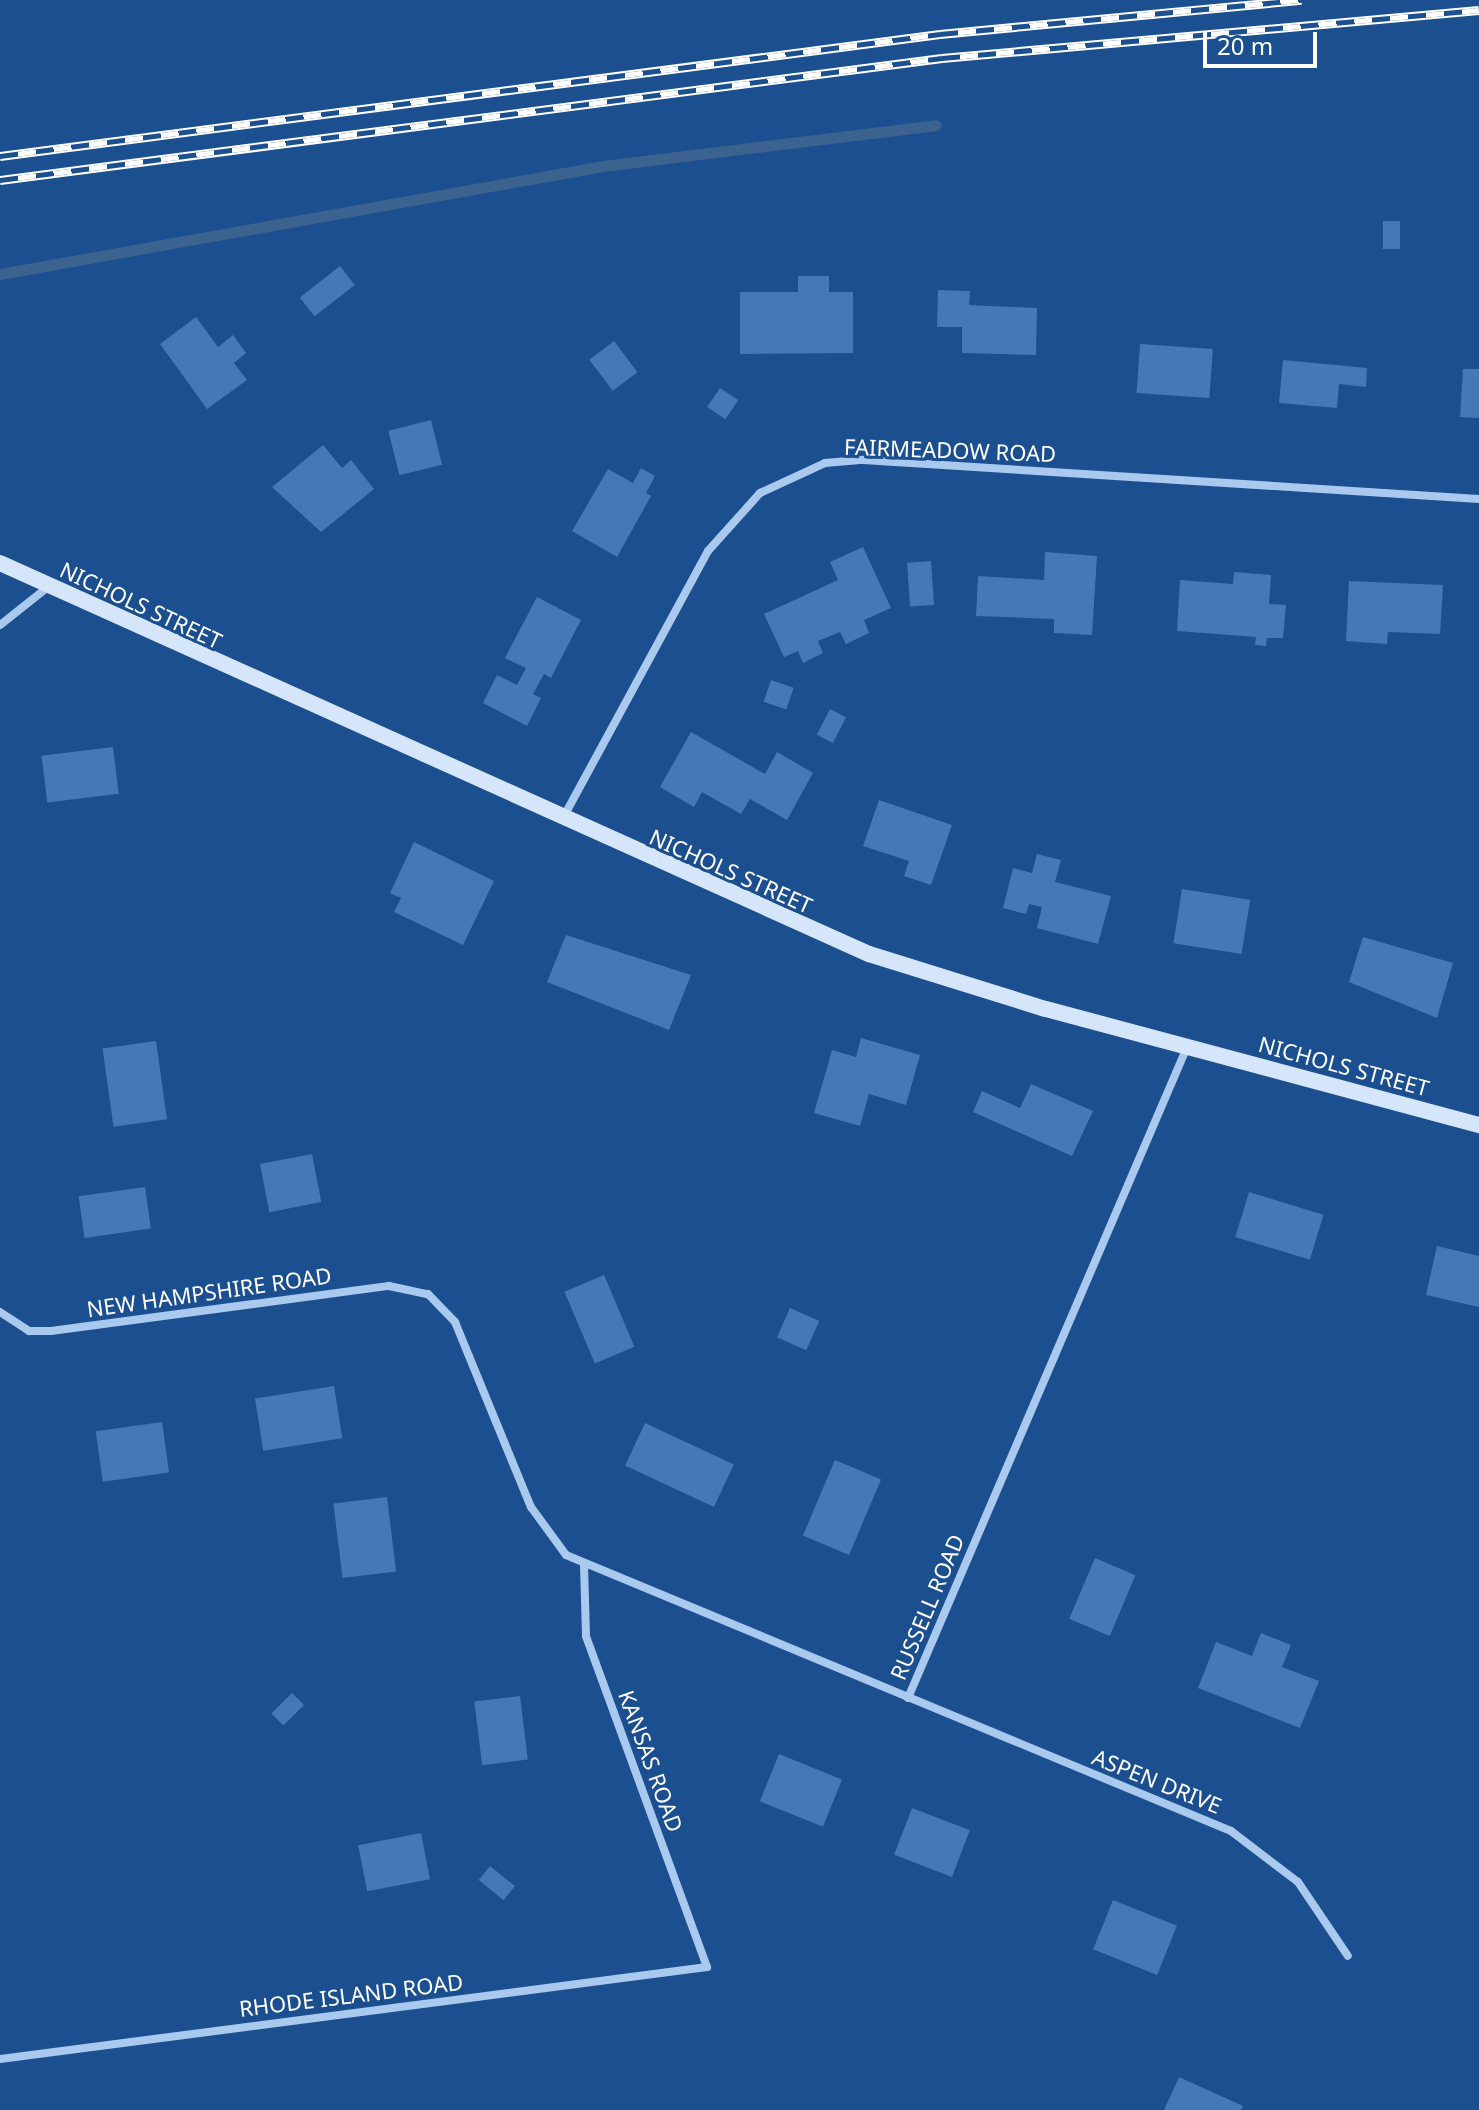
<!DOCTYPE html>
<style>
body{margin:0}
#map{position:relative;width:1479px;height:2110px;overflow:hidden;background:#1b4f8f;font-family:"Noto Sans",sans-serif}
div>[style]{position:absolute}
.stream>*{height:11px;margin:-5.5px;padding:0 5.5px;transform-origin:5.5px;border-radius:5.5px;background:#3c6290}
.building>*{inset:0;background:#4478b7;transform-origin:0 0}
.street>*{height:8px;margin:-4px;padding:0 4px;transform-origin:4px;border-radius:4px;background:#a9c9ee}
.secondary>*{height:16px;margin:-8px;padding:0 8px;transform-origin:8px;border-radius:8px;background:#d6e6fa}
.rail>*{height:9px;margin-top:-4.5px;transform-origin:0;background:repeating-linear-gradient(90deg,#1b4f8f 0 18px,#fff 0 36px);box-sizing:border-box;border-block:2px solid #fff}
span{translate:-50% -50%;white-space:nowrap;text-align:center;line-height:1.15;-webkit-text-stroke:6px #1b4f8f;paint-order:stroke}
.street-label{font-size:22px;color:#fff}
.scale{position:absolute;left:1203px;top:32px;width:114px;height:36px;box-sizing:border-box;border:4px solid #fff;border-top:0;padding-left:10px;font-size:24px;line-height:28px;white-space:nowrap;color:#fff;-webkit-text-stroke:6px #1b4f8f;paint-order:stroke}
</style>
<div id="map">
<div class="stream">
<i style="left:0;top:274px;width:613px;rotate:-10.15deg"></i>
<i style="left:603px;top:166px;width:335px;rotate:-7deg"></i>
</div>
<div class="building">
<i style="left:1383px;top:221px;width:17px;height:28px"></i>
<i style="left:340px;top:266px;width:24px;height:51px;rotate:52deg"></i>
<i style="clip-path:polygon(798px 276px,829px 276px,829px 292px,853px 292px,853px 353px,740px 354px,740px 292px,798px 292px)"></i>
<i style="clip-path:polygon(938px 290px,970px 291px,969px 305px,1037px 308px,1036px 355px,962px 353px,962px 327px,937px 327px)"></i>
<i style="clip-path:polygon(196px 317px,218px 347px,233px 335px,246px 353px,234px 363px,247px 380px,207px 409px,160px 344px)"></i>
<i style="left:614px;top:341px;width:39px;height:31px;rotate:53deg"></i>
<i style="left:1140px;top:344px;width:73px;height:49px;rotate:4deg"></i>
<i style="clip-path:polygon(1283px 360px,1367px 368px,1366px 387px,1339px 384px,1337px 408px,1279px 403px)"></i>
<i style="clip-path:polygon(1463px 369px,1479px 369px,1479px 418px,1460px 417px)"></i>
<i style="left:720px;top:388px;width:22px;height:23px;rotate:34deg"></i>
<i style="left:431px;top:420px;width:46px;height:44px;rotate:76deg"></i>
<i style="clip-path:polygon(323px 445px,342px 468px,351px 460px,374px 489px,321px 532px,272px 487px)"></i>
<i style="clip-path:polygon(641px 468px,655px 476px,646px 493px,651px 496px,617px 557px,572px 531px,608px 469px,633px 483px)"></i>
<i style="clip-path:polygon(863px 547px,891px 608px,864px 620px,869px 633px,846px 644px,840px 632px,818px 641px,823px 653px,803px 663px,798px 651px,784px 657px,764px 614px,838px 580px,830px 562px)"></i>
<i style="clip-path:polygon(1045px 552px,1097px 556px,1092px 635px,1054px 633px,1054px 619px,976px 616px,978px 576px,1044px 580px)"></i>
<i style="left:931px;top:561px;width:44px;height:24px;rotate:86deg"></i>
<i style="clip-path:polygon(1234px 572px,1271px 575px,1269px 604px,1286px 605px,1283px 638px,1267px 638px,1266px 646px,1255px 645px,1256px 637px,1177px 631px,1180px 580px,1233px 584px)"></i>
<i style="clip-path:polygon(1349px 581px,1443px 585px,1440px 634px,1388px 632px,1387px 644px,1346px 641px)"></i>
<i style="clip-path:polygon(537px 597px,581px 620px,551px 678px,544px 674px,533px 694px,541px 698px,527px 726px,483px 703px,497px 675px,517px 685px,526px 668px,505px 658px)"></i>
<i style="left:771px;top:680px;width:24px;height:23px;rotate:19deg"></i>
<i style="left:830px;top:709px;width:18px;height:29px;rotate:27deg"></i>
<i style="clip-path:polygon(691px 732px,765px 774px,777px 752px,813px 773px,787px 820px,750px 799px,741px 814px,702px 792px,694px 807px,660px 787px)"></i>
<i style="left:113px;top:747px;width:47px;height:72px;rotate:83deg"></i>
<i style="clip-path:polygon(879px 800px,952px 825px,931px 885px,904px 876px,909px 861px,863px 846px)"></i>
<i style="clip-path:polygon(414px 842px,494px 881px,463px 945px,394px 912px,401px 898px,390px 893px)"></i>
<i style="clip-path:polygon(1037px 854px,1061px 860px,1055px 882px,1111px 896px,1098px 944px,1037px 928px,1042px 907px,1029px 904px,1026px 914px,1003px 908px,1013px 868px,1032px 873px)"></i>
<i style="left:1182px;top:889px;width:69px;height:55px;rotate:9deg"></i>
<i style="clip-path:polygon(566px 935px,691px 975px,669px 1030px,547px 982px)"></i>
<i style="clip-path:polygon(1363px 937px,1453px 963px,1437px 1018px,1349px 982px)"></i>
<i style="clip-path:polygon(861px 1038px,920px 1055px,906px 1105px,869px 1094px,860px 1126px,814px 1113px,832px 1050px,856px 1057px)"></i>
<i style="left:156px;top:1041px;width:79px;height:54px;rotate:82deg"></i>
<i style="clip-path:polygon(1031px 1084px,1093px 1111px,1072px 1156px,973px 1112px,982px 1091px,1020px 1108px)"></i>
<i style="left:312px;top:1154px;width:49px;height:53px;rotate:79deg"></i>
<i style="left:145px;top:1187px;width:42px;height:67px;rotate:82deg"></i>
<i style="left:1249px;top:1192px;width:78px;height:47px;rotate:17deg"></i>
<i style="clip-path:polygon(1437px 1246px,1479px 1256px,1479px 1307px,1426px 1295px)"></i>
<i style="left:604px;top:1275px;width:78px;height:43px;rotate:67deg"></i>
<i style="left:790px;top:1308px;width:32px;height:32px;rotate:24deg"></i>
<i style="left:334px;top:1386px;width:53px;height:80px;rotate:81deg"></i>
<i style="left:162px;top:1422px;width:51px;height:67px;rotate:82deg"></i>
<i style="left:645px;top:1423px;width:98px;height:47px;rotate:25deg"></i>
<i style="left:835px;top:1460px;width:50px;height:82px;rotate:23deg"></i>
<i style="left:387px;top:1497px;width:75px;height:54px;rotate:83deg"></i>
<i style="left:1095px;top:1558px;width:44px;height:66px;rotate:23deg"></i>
<i style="clip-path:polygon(1261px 1633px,1291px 1645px,1282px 1667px,1319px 1681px,1300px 1728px,1198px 1688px,1216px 1642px,1252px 1656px)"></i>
<i style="left:292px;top:1693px;width:17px;height:29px;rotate:45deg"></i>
<i style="left:520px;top:1696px;width:64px;height:46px;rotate:83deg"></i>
<i style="left:779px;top:1754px;width:68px;height:51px;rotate:22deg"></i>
<i style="left:912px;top:1808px;width:62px;height:50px;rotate:21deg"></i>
<i style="left:421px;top:1833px;width:47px;height:64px;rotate:79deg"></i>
<i style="left:490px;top:1866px;width:32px;height:18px;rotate:39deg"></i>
<i style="left:1113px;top:1900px;width:69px;height:53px;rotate:22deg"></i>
<i style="clip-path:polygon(1179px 2077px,1243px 2106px,1241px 2110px,1164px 2110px)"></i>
</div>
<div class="street">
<i style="left:0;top:625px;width:61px;rotate:-38.4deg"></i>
<i style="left:563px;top:818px;width:304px;rotate:-61.5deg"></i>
<i style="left:708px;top:551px;width:78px;rotate:-48.1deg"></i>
<i style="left:760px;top:493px;width:72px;rotate:-24.8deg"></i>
<i style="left:825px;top:463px;width:38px;rotate:-5deg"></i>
<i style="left:863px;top:460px;width:617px;rotate:3.62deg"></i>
<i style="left:0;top:1312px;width:35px;rotate:33deg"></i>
<i style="left:29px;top:1331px;width:22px"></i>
<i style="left:51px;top:1331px;width:341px;rotate:-7.6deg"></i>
<i style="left:389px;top:1286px;width:40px;rotate:12deg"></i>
<i style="left:428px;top:1294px;width:39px;rotate:46deg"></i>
<i style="left:455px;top:1322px;width:200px;rotate:67.7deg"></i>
<i style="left:531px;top:1507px;width:59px;rotate:53.9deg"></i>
<i style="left:566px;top:1555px;width:720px;rotate:22.54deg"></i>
<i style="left:1231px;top:1831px;width:84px;rotate:37.3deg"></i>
<i style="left:1298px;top:1882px;width:89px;rotate:56deg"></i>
<i style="left:908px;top:1698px;width:708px;rotate:-66.8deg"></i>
<i style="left:0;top:2059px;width:713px;rotate:-7.41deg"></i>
<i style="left:707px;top:1967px;width:352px;rotate:-110.1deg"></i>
<i style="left:586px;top:1636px;width:71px;rotate:-91.6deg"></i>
</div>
<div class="secondary">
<i style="left:0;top:563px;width:953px;rotate:24.23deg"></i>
<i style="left:869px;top:954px;width:185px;rotate:17.3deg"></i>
<i style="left:1046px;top:1009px;width:448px;rotate:15deg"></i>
</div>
<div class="rail">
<i style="left:0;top:156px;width:948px;rotate:-7.39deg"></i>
<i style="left:940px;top:34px;width:363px;rotate:-5.4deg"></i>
<i style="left:0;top:180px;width:950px;rotate:-7.38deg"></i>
<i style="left:942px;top:58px;width:539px;rotate:-5.11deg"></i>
</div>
<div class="street-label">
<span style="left:950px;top:450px;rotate:2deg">FAIRMEADOW ROAD</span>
<span style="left:141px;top:605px;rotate:25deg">NICHOLS STREET</span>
<span style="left:731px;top:871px;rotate:24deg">NICHOLS STREET</span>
<span style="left:1344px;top:1066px;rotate:15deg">NICHOLS STREET</span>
<span style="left:209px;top:1292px;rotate:-8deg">NEW HAMPSHIRE ROAD</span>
<span style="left:927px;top:1607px;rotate:-67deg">RUSSELL ROAD</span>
<span style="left:651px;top:1761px;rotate:70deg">KANSAS ROAD</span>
<span style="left:1157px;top:1781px;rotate:22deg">ASPEN DRIVE</span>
<span style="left:351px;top:1995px;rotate:-7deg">RHODE ISLAND ROAD</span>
</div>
<div class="scale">20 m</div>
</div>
